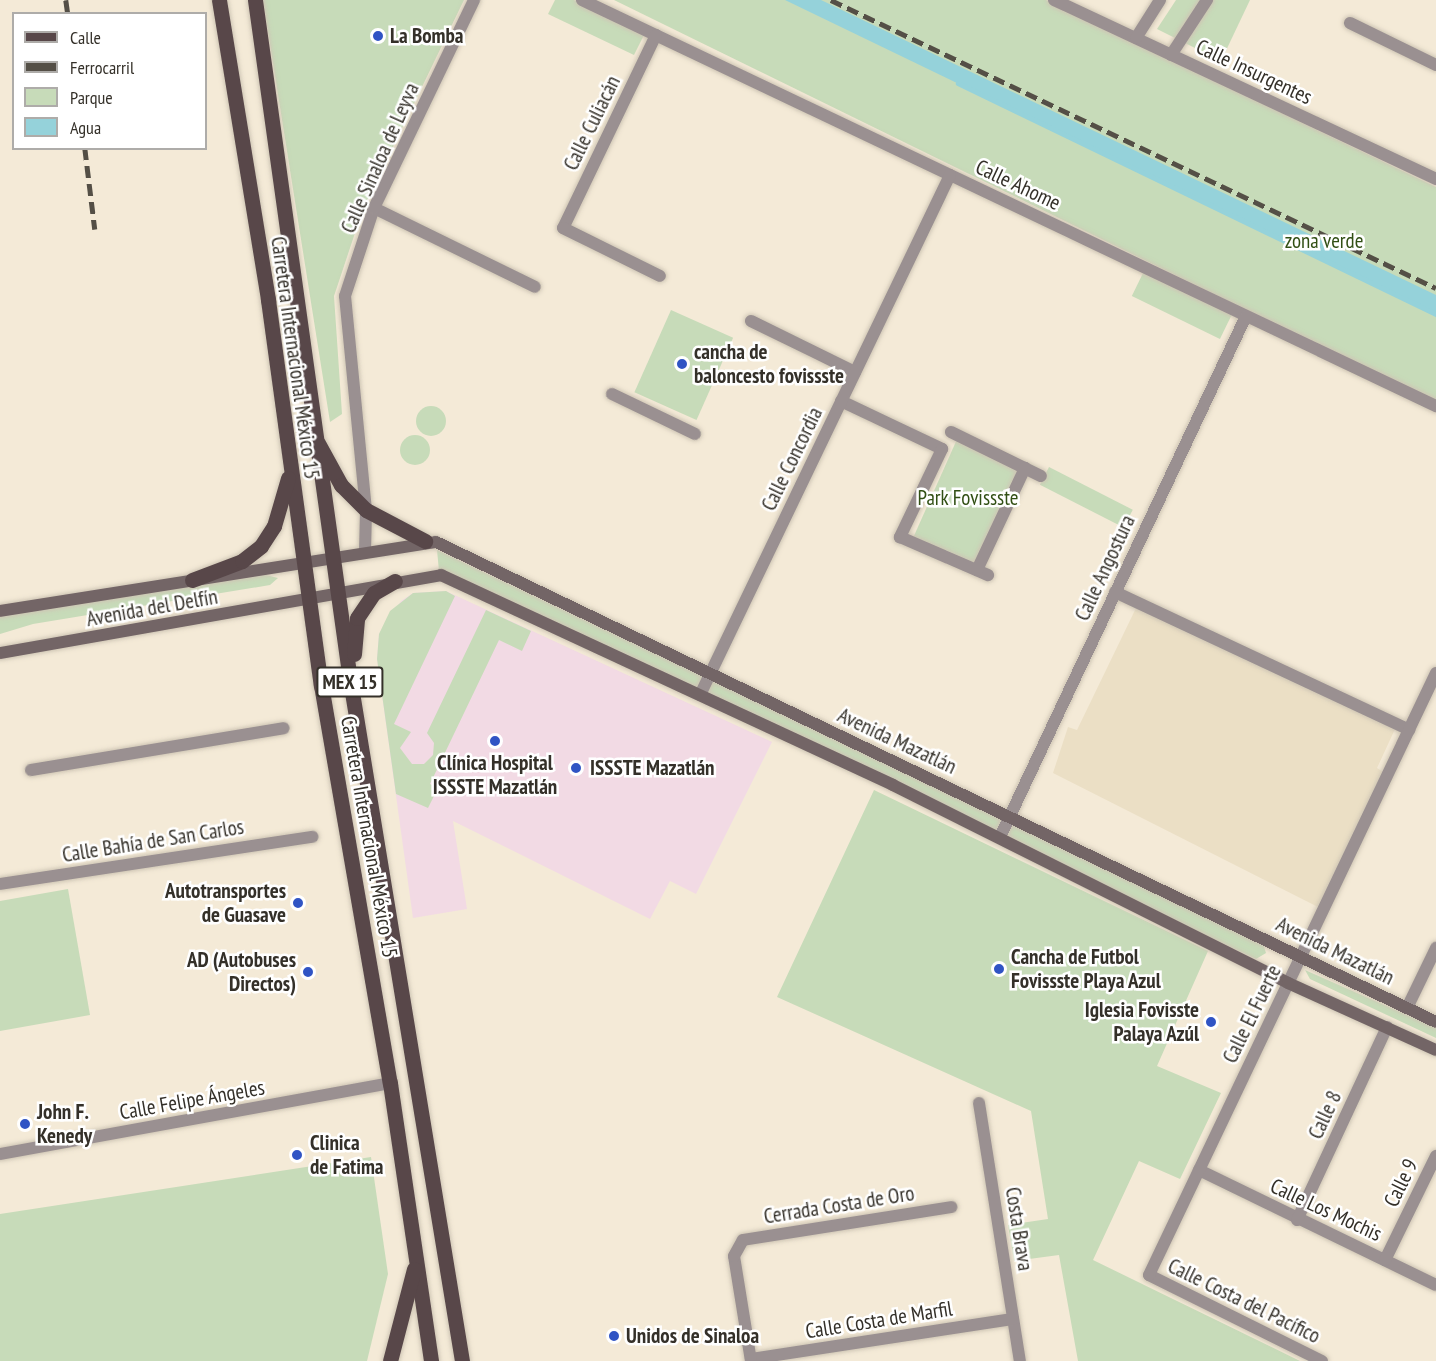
<!DOCTYPE html>
<meta charset="utf-8">
<style>
body{margin:0}
#map{position:relative;width:1436px;height:1361px;overflow:hidden;background:#f4ead7;font-family:"PT Sans Narrow",sans-serif}
div>[style]{position:absolute}
.built>*{inset:0;background:#ebdfc5}
.medical>*{inset:0;background:#f2dae4}
.green>*{inset:0;background:#c7dbb9;transform-origin:0 0}
.round{border-radius:50%}
.water>*{inset:0;background:#95d2da}
.stream>*{height:4.5px;margin:-2.25px;padding:0 2.25px;transform-origin:2.25px;border-radius:2.25px;background:#95d2da}
.roads{filter:drop-shadow(0 0 2px #cec5b4) drop-shadow(0 0 2px #cec5b4)}
.street>*{height:12px;margin:-6px;padding:0 6px;transform-origin:6px;border-radius:6px;background:#9a9091}
.secondary>*{height:12px;margin:-6px;padding:0 6px;transform-origin:6px;border-radius:6px;background:#736566}
.primary>*{height:15px;margin:-7.5px;padding:0 7.5px;transform-origin:7.5px;border-radius:7.5px;background:#584749}
.rail>*{height:4.5px;margin-top:-2.25px;transform-origin:0;background:repeating-linear-gradient(90deg,#544f46 0 12px,transparent 0 18px)}
.dots>*{width:16px;height:16px;translate:-50% -50%;box-sizing:border-box;border:3px solid #fff;border-radius:50%}
span{translate:-50% -50%;white-space:nowrap;text-align:center;line-height:1.15;-webkit-text-stroke:5px #fff;paint-order:stroke}
.shield-label span{padding:2px 4px;background:#fff;border:2px solid;border-radius:4px;-webkit-text-stroke-width:0}
.shield-label{font-size:20px;color:#343029;font-weight:700}
.poi-label{font-size:21px;color:#343029;font-weight:700}
.left{translate:0 -50%;text-align:left}
.right{translate:-100% -50%;text-align:right}
.street-label{font-size:21px;color:#343029}
.park-label{font-size:21px;color:#314f14}
.legend{position:absolute;left:12px;top:12px;width:195px;height:138px;box-sizing:border-box;background:#fff;border:2px solid #aeaca9;margin:0;padding:8px 10px;list-style:none;font-size:18px;color:#343029}
.legend li{display:flex;align-items:center;gap:12px;height:30px}
.legend b{width:30px;border:2px solid #aeaca9}
</style>
<div id="map">
<div class="built">
<i style="clip-path:polygon(1137px 606px,1395px 729px,1377px 768px,1383px 772px,1320px 908px,1053px 773px,1068px 727px,1077px 730px)"></i>
</div>
<div class="medical">
<i style="clip-path:polygon(446px 591px,772px 742px,696px 894px,670px 881px,650px 919px,453px 821px,467px 909px,413px 918px,377px 659px,379px 634px,401px 601px,413px 593px)"></i>
</div>
<div class="green">
<i style="clip-path:polygon(263px 0,464px 0,363px 209px,334px 296px,342px 414px,330px 422px)"></i>
<i style="clip-path:polygon(555px 0,574px 0,645px 33px,634px 55px,548px 14px)"></i>
<i style="clip-path:polygon(614px 0,1046px 0,1436px 187px,1436px 403px)"></i>
<i style="clip-path:polygon(1176px 0,1250px 0,1221px 61px,1157px 29px)"></i>
<i style="left:1145px;top:269px;width:98px;height:30px;rotate:26deg"></i>
<i style="left:671px;top:310px;width:68px;height:90px;rotate:24deg"></i>
<i class="round" style="left:416px;top:406px;width:30px;height:30px"></i>
<i class="round" style="left:400px;top:435px;width:30px;height:30px"></i>
<i style="left:958px;top:437px;width:72px;height:110px;rotate:24deg"></i>
<i style="left:1049px;top:467px;width:94px;height:20px;rotate:27deg"></i>
<i style="clip-path:polygon(437px 550px,1263px 943px,1266px 953px,1256px 959px,439px 571px)"></i>
<i style="clip-path:polygon(262px 574px,278px 578px,270px 585px,33px 624px,0 634px,0 616px)"></i>
<i style="clip-path:polygon(446px 591px,455px 596px,394px 724px,411px 732px,400px 748px,412px 764px,424px 764px,433px 755px,434px 743px,427px 733px,486px 610px,531px 631px,522px 651px,499px 640px,430px 784px,438px 788px,428px 808px,396px 794px,377px 659px,379px 634px,390px 611px,413px 593px)"></i>
<i style="clip-path:polygon(874px 790px,1208px 951px,1157px 1066px,1221px 1093px,1180px 1179px,1139px 1161px,1093px 1260px,1300px 1361px,1078px 1361px,1059px 1255px,1014px 1261px,1008px 1225px,1048px 1219px,1031px 1111px,777px 997px)"></i>
<i style="clip-path:polygon(68px 889px,90px 1015px,0 1031px,0 901px)"></i>
<i style="clip-path:polygon(1305px 970px,1436px 1028px,1436px 1038px,1310px 979px)"></i>
<i style="clip-path:polygon(371px 1157px,388px 1274px,367px 1361px,0 1361px,0 1214px)"></i>
</div>
<div class="water">
<i style="clip-path:polygon(785px 0,821px 0,1436px 295px,1436px 314px)"></i>
</div>
<div class="stream">
<i style="left:958px;top:83px;width:531px;rotate:25.79deg"></i>
</div>
<div class="roads">
<div class="street">
<i style="left:582px;top:0;width:946px;rotate:25.43deg"></i>
<i style="left:1054px;top:0;width:422px;rotate:25.1deg"></i>
<i style="left:1350px;top:23px;width:96px;rotate:26deg"></i>
<i style="left:656px;top:35px;width:214px;rotate:115.7deg"></i>
<i style="left:563px;top:228px;width:108px;rotate:26.3deg"></i>
<i style="left:1136px;top:38px;width:45px;rotate:-57.7deg"></i>
<i style="left:1171px;top:55px;width:66px;rotate:-56.8deg"></i>
<i style="left:374px;top:208px;width:179px;rotate:26.1deg"></i>
<i style="left:751px;top:321px;width:116px;rotate:26.1deg"></i>
<i style="left:612px;top:394px;width:92px;rotate:25.7deg"></i>
<i style="left:841px;top:401px;width:112px;rotate:25.4deg"></i>
<i style="left:942px;top:449px;width:98px;rotate:115.5deg"></i>
<i style="left:900px;top:537px;width:96px;rotate:23.4deg"></i>
<i style="left:951px;top:432px;width:100px;rotate:26.1deg"></i>
<i style="left:365px;top:552px;width:42px;rotate:-88.6deg"></i>
<i style="left:366px;top:510px;width:215px;rotate:-95.6deg"></i>
<i style="left:345px;top:296px;width:93px;rotate:-71.8deg"></i>
<i style="left:374px;top:208px;width:231px;rotate:-64.3deg"></i>
<i style="left:977px;top:570px;width:113px;rotate:-64.8deg"></i>
<i style="left:1115px;top:592px;width:325px;rotate:25.1deg"></i>
<i style="left:700px;top:695px;width:577px;rotate:-64.32deg"></i>
<i style="left:31px;top:770px;width:256px;rotate:-9.4deg"></i>
<i style="left:1000px;top:837px;width:576px;rotate:-64.72deg"></i>
<i style="left:0;top:884px;width:316px;rotate:-8.6deg"></i>
<i style="left:1407px;top:1008px;width:67px;rotate:-64.2deg"></i>
<i style="left:979px;top:1103px;width:261px;rotate:81deg"></i>
<i style="left:0;top:1154px;width:396px;rotate:-10.3deg"></i>
<i style="left:1199px;top:1170px;width:263px;rotate:25.9deg"></i>
<i style="left:1297px;top:1220px;width:213px;rotate:-65deg"></i>
<i style="left:1385px;top:1260px;width:116px;rotate:-63.9deg"></i>
<i style="left:751px;top:1359px;width:265px;rotate:-8.7deg"></i>
<i style="left:751px;top:1361px;width:106px;rotate:-99.2deg"></i>
<i style="left:734px;top:1256px;width:18px;rotate:-61deg"></i>
<i style="left:743px;top:1240px;width:211px;rotate:-9deg"></i>
<i style="left:1322px;top:1361px;width:193px;rotate:-153.6deg"></i>
<i style="left:1149px;top:1275px;width:667px;rotate:-64.51deg"></i>
</div>
<div class="secondary">
<i style="left:0;top:611px;width:441px;rotate:-9deg"></i>
<i style="left:436px;top:542px;width:1109px;rotate:25.64deg"></i>
<i style="left:0;top:653px;width:448px;rotate:-10deg"></i>
<i style="left:441px;top:575px;width:498px;rotate:24.9deg"></i>
<i style="left:893px;top:785px;width:442px;rotate:26.6deg"></i>
<i style="left:1288px;top:983px;width:162px;rotate:24.4deg"></i>
</div>
<div class="primary">
<i style="left:219px;top:0;width:304px;rotate:80.7deg"></i>
<i style="left:268px;top:300px;width:389px;rotate:82.2deg"></i>
<i style="left:321px;top:685px;width:404px;rotate:80.2deg"></i>
<i style="left:390px;top:1083px;width:281px;rotate:81.6deg"></i>
<i style="left:255px;top:0;width:687px;rotate:82.05deg"></i>
<i style="left:350px;top:680px;width:690px;rotate:80.66deg"></i>
<i style="left:318px;top:443px;width:48px;rotate:61.3deg"></i>
<i style="left:341px;top:485px;width:35px;rotate:45deg"></i>
<i style="left:366px;top:510px;width:67px;rotate:27.7deg"></i>
<i style="left:192px;top:580px;width:53px;rotate:-20.8deg"></i>
<i style="left:242px;top:561px;width:24px;rotate:-38deg"></i>
<i style="left:261px;top:546px;width:24px;rotate:-57deg"></i>
<i style="left:274px;top:526px;width:50px;rotate:-73.7deg"></i>
<i style="left:354px;top:654px;width:36px;rotate:-85deg"></i>
<i style="left:357px;top:618px;width:30px;rotate:-56deg"></i>
<i style="left:374px;top:593px;width:24px;rotate:-30deg"></i>
<i style="left:390px;top:1361px;width:95px;rotate:-75.4deg"></i>
</div>
</div>
<div class="rail">
<i style="left:66px;top:0;width:14px;rotate:82deg"></i>
<i style="left:831px;top:0;width:670px;rotate:25.46deg"></i>
<i style="left:85px;top:148px;width:82px;rotate:83deg"></i>
</div>
<div class="dots">
<i style="left:378px;top:36px;background:#3054c4"></i>
<i style="left:682px;top:364px;background:#3054c4"></i>
<i style="left:495px;top:741px;background:#3054c4"></i>
<i style="left:576px;top:768px;background:#3054c4"></i>
<i style="left:298px;top:903px;background:#3054c4"></i>
<i style="left:999px;top:969px;background:#3054c4"></i>
<i style="left:308px;top:972px;background:#3054c4"></i>
<i style="left:1211px;top:1022px;background:#3054c4"></i>
<i style="left:25px;top:1124px;background:#3054c4"></i>
<i style="left:297px;top:1155px;background:#3054c4"></i>
<i style="left:614px;top:1336px;background:#3054c4"></i>
</div>
<div class="shield-label">
<span style="left:350px;top:682px">MEX 15</span>
</div>
<div class="poi-label">
<span class="left" style="left:390px;top:36px">La Bomba</span>
<span class="left" style="left:694px;top:364px">cancha de<br>baloncesto fovissste</span>
<span style="left:495px;top:775px">Clínica Hospital<br>ISSSTE Mazatlán</span>
<span class="left" style="left:590px;top:768px">ISSSTE Mazatlán</span>
<span class="right" style="left:286px;top:903px">Autotransportes<br>de Guasave</span>
<span class="left" style="left:1011px;top:969px">Cancha de Futbol<br>Fovissste Playa Azul</span>
<span class="right" style="left:296px;top:972px">AD (Autobuses<br>Directos)</span>
<span class="right" style="left:1199px;top:1022px">Iglesia Fovisste<br>Palaya Azúl</span>
<span class="left" style="left:37px;top:1124px">John F.<br>Kenedy</span>
<span class="left" style="left:310px;top:1155px">Clinica<br>de Fatima</span>
<span class="left" style="left:626px;top:1336px">Unidos de Sinaloa</span>
</div>
<div class="street-label">
<span style="left:1254px;top:72px;rotate:25deg">Calle Insurgentes</span>
<span style="left:592px;top:123px;rotate:-64deg">Calle Culiacán</span>
<span style="left:380px;top:158px;rotate:-66deg">Calle Sinaloa de Leyva</span>
<span style="left:1018px;top:185px;rotate:25deg">Calle Ahome</span>
<span style="left:295px;top:358px;rotate:82deg">Carretera Internacional México 15</span>
<span style="left:792px;top:459px;rotate:-64deg">Calle Concordia</span>
<span style="left:1105px;top:568px;rotate:-65deg">Calle Angostura</span>
<span style="left:152px;top:608px;rotate:-10deg">Avenida del Delfín</span>
<span style="left:897px;top:741px;rotate:25deg">Avenida Mazatlán</span>
<span style="left:369px;top:837px;rotate:80deg">Carretera Internacional México 15</span>
<span style="left:153px;top:841px;rotate:-9deg">Calle Bahía de San Carlos</span>
<span style="left:1335px;top:951px;rotate:26deg">Avenida Mazatlán</span>
<span style="left:1252px;top:1014px;rotate:-64deg">Calle El Fuerte</span>
<span style="left:192px;top:1100px;rotate:-10deg">Calle Felipe Ángeles</span>
<span style="left:1325px;top:1115px;rotate:-65deg">Calle 8</span>
<span style="left:1401px;top:1183px;rotate:-64deg">Calle 9</span>
<span style="left:839px;top:1205px;rotate:-9deg">Cerrada Costa de Oro</span>
<span style="left:1326px;top:1210px;rotate:25deg">Calle Los Mochis</span>
<span style="left:1019px;top:1229px;rotate:81deg">Costa Brava</span>
<span style="left:1244px;top:1301px;rotate:26deg">Calle Costa del Pacífico</span>
<span style="left:879px;top:1320px;rotate:-9deg">Calle Costa de Marfil</span>
</div>
<div class="park-label">
<span style="left:1324px;top:241px">zona verde</span>
<span style="left:968px;top:498px">Park Fovissste</span>
</div>
<ul class="legend">
<li><b style="height:8px;background:#584749"></b>Calle</li>
<li><b style="height:8px;background:#544f46"></b>Ferrocarril</li>
<li><b style="height:16px;background:#c7dbb9"></b>Parque</li>
<li><b style="height:16px;background:#95d2da"></b>Agua</li>
</ul>
</div>
